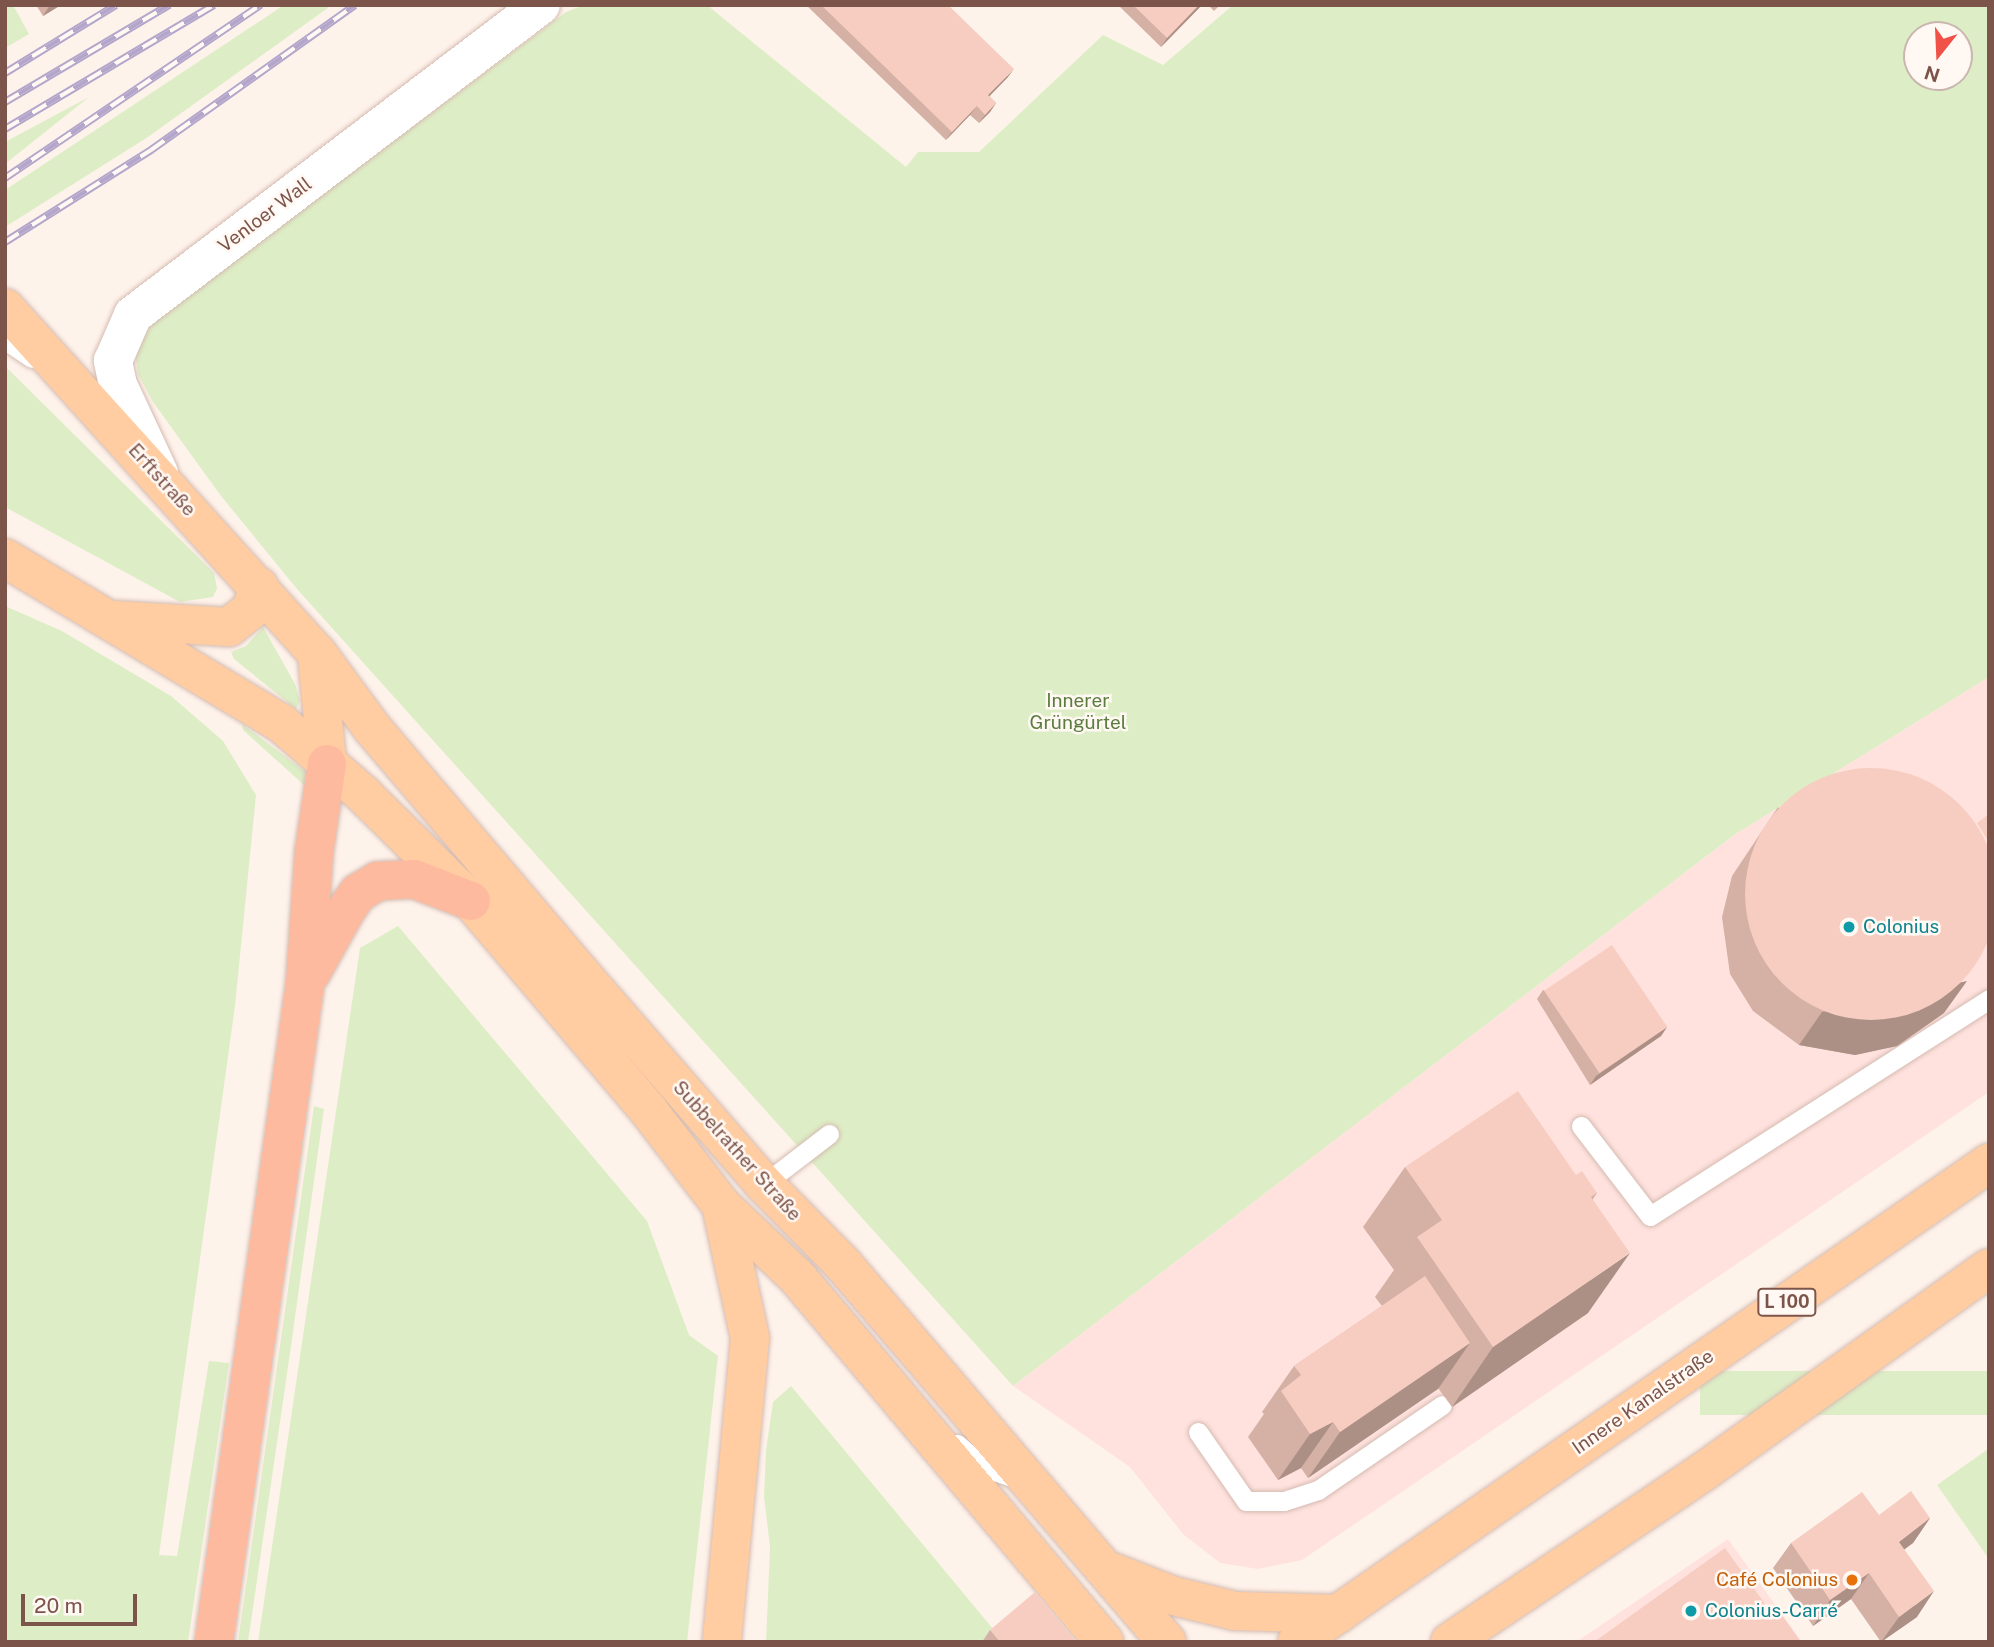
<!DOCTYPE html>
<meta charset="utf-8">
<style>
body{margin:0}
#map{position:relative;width:1994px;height:1647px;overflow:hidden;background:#fef3eb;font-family:"Public Sans",sans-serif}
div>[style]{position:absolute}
.commercial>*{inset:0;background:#ffe2de}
.green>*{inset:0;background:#ddeec6;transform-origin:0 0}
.roads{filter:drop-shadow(0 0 2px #d5bbb1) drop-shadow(0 0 2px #d5bbb1)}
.service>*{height:19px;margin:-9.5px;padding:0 9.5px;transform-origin:9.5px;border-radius:9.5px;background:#fff}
.tertiary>*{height:38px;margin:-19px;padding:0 19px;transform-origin:19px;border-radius:19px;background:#fff}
.primary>*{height:38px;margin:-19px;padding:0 19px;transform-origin:19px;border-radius:19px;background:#ffcda1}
.trunk>*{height:38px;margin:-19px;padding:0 19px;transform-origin:19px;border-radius:19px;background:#feba9f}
.rail>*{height:8px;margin-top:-4px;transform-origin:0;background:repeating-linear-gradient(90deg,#fff8f3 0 16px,#b4a6cb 0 32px);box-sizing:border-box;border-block:2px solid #b4a6cb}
.wall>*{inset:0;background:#d4b0a5}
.shaded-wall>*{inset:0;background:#ac9086}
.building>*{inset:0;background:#f6cdc0;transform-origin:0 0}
.round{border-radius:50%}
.dots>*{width:19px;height:19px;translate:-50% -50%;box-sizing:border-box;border:4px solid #fff8f3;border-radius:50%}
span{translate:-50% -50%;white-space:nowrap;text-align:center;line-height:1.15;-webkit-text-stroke:5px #fff8f3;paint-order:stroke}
.shield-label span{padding:2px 5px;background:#fff8f3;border:2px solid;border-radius:5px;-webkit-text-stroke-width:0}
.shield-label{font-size:18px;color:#7d544a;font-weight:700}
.street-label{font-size:19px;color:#7d544a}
.park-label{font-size:19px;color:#5a7d3e}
.culture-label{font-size:19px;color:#0d838f}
.left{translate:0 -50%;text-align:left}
.food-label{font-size:19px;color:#c56008}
.right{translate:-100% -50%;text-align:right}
.frame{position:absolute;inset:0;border:7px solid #7d544a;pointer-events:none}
.north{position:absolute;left:1903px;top:21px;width:70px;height:70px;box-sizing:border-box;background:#fff8f3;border:2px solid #cbb6af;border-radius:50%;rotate:198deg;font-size:19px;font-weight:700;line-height:28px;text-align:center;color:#7d544a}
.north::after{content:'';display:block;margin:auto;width:24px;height:32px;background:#f15247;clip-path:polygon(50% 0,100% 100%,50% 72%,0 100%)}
.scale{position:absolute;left:21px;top:1594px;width:116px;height:32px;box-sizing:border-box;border:4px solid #7d544a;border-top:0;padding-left:9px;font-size:21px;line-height:24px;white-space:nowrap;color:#7d544a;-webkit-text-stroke:5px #fff8f3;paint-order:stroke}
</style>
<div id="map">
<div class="commercial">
<i style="clip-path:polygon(1989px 677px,1989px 1092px,1302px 1560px,1258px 1569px,1220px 1563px,1183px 1534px,1130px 1467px,1013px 1386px,1734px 835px)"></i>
<i style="clip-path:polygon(1728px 1539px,1802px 1642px,1576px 1642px)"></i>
</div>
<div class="green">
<i style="clip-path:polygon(5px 5px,13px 5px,29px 34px,5px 48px)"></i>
<i style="clip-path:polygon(284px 5px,332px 5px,148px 137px,5px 227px,5px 190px)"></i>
<i style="clip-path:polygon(evenodd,584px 5px,707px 5px,906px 167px,918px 152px,979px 152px,1103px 35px,1163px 65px,1233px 5px,1989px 5px,1989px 677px,1734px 835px,1013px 1386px,297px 589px,221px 496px,153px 402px,138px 374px,134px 344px,165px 312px,566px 12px,584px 5px,1917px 35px,1959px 35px,1959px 77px,1917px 77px,1917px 35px)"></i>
<i style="clip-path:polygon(89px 97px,5px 164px,5px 142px)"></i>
<i style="clip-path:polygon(5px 366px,214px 573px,217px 588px,213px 597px,180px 602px,5px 507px)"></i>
<i style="clip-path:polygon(5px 606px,62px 631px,171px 696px,223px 741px,256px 795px,235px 1006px,159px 1555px,177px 1556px,209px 1361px,229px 1363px,188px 1642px,5px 1642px)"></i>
<i style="clip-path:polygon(263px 627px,295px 684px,300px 701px,296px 709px,234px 659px,231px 652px,246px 646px)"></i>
<i style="clip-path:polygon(242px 724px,306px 772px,304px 785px,243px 730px)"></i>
<i style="clip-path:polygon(398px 926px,647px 1221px,689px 1335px,718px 1356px,687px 1642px,258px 1642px,360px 948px)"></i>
<i style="clip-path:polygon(314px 1106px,324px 1109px,290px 1353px,248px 1642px,238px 1642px)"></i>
<i style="left:1989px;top:1371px;width:44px;height:289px;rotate:90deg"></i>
<i style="clip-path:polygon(791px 1386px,999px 1636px,992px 1642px,766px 1642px,770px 1547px,764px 1497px,766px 1450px,773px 1402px)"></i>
<i style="clip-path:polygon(1988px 1449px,1989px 1450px,1989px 1559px,1937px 1485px)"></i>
</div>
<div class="roads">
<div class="service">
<i style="left:5px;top:340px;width:32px;rotate:34deg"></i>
<i style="left:1581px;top:1126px;width:113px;rotate:52.5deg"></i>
<i style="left:1650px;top:1216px;width:403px;rotate:-32.6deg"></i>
<i style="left:764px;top:1184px;width:82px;rotate:-37.6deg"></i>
<i style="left:1198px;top:1432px;width:84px;rotate:55.2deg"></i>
<i style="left:1246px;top:1501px;width:38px"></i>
<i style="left:1284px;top:1501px;width:36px;rotate:-18deg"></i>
<i style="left:1318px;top:1490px;width:150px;rotate:-34.4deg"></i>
<i style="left:957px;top:1444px;width:35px;rotate:41deg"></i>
<i style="left:983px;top:1467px;width:37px;rotate:19deg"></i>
</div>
<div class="tertiary">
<i style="left:159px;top:473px;width:97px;rotate:-115deg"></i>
<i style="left:118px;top:385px;width:25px;rotate:-102deg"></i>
<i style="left:113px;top:361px;width:50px;rotate:-66.5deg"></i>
<i style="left:133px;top:315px;width:512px;rotate:-37.23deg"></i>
</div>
<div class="primary">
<i style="left:5px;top:308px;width:465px;rotate:47.9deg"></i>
<i style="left:317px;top:653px;width:93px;rotate:53.7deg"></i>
<i style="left:372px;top:728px;width:326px;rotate:49.6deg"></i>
<i style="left:583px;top:976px;width:276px;rotate:49deg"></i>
<i style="left:764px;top:1184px;width:111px;rotate:45.4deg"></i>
<i style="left:842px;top:1263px;width:499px;rotate:49.4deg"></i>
<i style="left:5px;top:558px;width:322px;rotate:30.9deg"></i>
<i style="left:281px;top:723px;width:110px;rotate:40.9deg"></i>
<i style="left:364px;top:795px;width:151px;rotate:44.7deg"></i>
<i style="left:471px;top:901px;width:275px;rotate:49.7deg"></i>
<i style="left:649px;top:1111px;width:118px;rotate:52.5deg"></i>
<i style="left:721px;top:1205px;width:105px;rotate:43.5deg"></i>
<i style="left:797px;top:1277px;width:477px;rotate:49.9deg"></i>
<i style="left:113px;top:620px;width:116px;rotate:3.5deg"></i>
<i style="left:229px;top:627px;width:28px;rotate:-38deg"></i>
<i style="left:251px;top:610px;width:25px;rotate:-72deg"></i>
<i style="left:317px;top:654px;width:110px;rotate:84.8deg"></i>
<i style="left:721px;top:1205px;width:136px;rotate:77.7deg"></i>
<i style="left:750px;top:1338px;width:305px;rotate:95.3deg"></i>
<i style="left:1112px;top:1572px;width:66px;rotate:21.2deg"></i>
<i style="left:1174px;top:1596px;width:63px;rotate:13.8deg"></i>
<i style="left:1235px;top:1611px;width:103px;rotate:1.7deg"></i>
<i style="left:1297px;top:1642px;width:842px;rotate:-34.69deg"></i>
<i style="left:1450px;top:1642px;width:305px;rotate:-33.9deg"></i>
<i style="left:1703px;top:1472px;width:351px;rotate:-35.5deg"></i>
</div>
<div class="trunk">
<i style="left:311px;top:973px;width:72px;rotate:-60.9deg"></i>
<i style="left:346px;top:910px;width:21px;rotate:-55deg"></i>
<i style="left:358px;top:893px;width:23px;rotate:-31deg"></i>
<i style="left:378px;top:881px;width:36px;rotate:-3deg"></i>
<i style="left:414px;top:879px;width:61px;rotate:21.1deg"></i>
<i style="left:214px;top:1642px;width:664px;rotate:-82.13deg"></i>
<i style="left:305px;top:984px;width:132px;rotate:-86.1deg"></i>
<i style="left:314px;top:852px;width:89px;rotate:-81.6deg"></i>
</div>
</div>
<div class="rail">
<i style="left:5px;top:73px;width:130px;rotate:-31.5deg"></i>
<i style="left:5px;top:102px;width:191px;rotate:-30.6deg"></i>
<i style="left:5px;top:129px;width:243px;rotate:-30.7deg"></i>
<i style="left:5px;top:178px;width:309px;rotate:-34.1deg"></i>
<i style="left:5px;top:242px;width:173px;rotate:-32.2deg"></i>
<i style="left:151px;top:150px;width:250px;rotate:-35.4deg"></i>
</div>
<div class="wall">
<i style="clip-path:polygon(36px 5px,61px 5px,43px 16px)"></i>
<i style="clip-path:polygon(806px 5px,948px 5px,1008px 77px,989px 96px,996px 103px,990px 112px,979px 123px,970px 115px,946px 140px)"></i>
<i style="clip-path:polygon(1118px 5px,1202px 5px,1161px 47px)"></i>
<i style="clip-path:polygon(1208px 5px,1220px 5px,1214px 11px)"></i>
<i style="clip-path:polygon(1778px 807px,1944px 1013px,1897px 1046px,1855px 1055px,1799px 1045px,1753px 1011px,1730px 974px,1722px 917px,1732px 876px)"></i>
<i style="clip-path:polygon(1543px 990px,1667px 1027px,1661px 1036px,1590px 1085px,1537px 999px)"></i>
<i style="clip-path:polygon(1405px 1167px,1576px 1175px,1597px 1193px,1593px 1199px,1588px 1313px,1452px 1407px,1438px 1388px,1308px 1478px,1301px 1468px,1278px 1480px,1248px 1437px,1264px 1414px,1262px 1412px,1294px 1366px,1382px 1306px,1375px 1297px,1394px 1270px,1363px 1227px)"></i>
<i style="clip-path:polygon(1879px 1515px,1930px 1518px,1913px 1543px,1904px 1549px,1917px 1617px,1881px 1642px,1851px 1599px,1813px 1626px,1773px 1568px,1791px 1543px)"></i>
<i style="clip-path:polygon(990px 1630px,1077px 1642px,982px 1642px)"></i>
</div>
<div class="shaded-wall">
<i style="clip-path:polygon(50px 5px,61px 5px,43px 16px)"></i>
<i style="clip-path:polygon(1199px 5px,1202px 5px,1161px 47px,1167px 38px)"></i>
<i style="clip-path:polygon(1014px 69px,1008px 77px,982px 104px,988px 95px)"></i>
<i style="clip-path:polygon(996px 103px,990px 112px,979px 123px,985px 115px)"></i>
<i style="clip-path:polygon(977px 106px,970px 115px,946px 140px,952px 132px)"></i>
<i style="clip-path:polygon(1967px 981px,1944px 1013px,1897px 1046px,1855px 1055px,1799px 1045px,1822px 1012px)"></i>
<i style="clip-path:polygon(1667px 1027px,1661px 1036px,1590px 1085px,1596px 1076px)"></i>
<i style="clip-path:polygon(1630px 1253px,1588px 1313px,1452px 1407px,1493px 1347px)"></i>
<i style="clip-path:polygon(1470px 1343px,1438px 1389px,1308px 1478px,1340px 1432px)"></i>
<i style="clip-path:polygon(1333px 1422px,1301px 1468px,1278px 1480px,1310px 1434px)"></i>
<i style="clip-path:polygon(1930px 1518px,1913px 1543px,1881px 1567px,1899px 1542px)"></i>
<i style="clip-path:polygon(1869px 1573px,1851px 1599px,1813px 1626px,1830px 1600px)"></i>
<i style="clip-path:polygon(1934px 1591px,1917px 1617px,1881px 1642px,1899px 1617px)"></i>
</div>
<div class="building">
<i style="clip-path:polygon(821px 5px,948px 5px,1014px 69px,988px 95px,996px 103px,985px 115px,977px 106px,952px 132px)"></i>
<i style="clip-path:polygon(1133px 5px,1199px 5px,1167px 38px)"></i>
<i class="round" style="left:1745px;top:768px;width:252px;height:252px"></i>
<i style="clip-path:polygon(1989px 814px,1989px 842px,1977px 823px)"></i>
<i style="left:1612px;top:945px;width:99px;height:82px;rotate:56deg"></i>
<i style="clip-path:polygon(1518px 1091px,1576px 1175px,1582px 1171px,1597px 1193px,1591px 1197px,1630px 1253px,1493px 1347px,1417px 1237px,1442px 1220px,1405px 1167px)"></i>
<i style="clip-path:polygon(1425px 1276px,1470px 1343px,1340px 1432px,1333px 1422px,1310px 1434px,1281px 1391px,1301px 1375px,1294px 1366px)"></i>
<i style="clip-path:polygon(1911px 1491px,1930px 1518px,1899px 1542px,1934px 1591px,1899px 1617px,1869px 1573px,1830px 1600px,1791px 1543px,1862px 1492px,1879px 1515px)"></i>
<i style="clip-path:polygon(1725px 1548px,1773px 1615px,1779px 1611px,1801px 1642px,1594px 1642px)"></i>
<i style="clip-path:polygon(1035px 1592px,1077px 1642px,1010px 1642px,1008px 1640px,1006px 1642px,1000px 1642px,990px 1630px)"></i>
</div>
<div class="dots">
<i style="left:1849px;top:927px;background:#0f9aa8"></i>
<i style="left:1852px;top:1580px;background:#e8710a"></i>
<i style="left:1691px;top:1611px;background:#0f9aa8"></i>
</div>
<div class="shield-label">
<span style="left:1787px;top:1302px">L 100</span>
</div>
<div class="street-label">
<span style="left:265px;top:215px;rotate:-37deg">Venloer Wall</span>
<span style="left:162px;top:480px;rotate:48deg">Erftstraße</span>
<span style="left:737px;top:1151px;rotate:48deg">Subbelrather Straße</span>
<span style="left:1643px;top:1402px;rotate:-35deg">Innere Kanalstraße</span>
</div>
<div class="park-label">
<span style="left:1078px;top:712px">Innerer<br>Grüngürtel</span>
</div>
<div class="culture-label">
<span class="left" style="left:1863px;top:927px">Colonius</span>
<span class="left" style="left:1705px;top:1611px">Colonius-Carré</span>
</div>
<div class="food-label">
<span class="right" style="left:1838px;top:1580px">Café Colonius</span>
</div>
<div class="frame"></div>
<div class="north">N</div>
<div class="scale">20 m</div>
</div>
